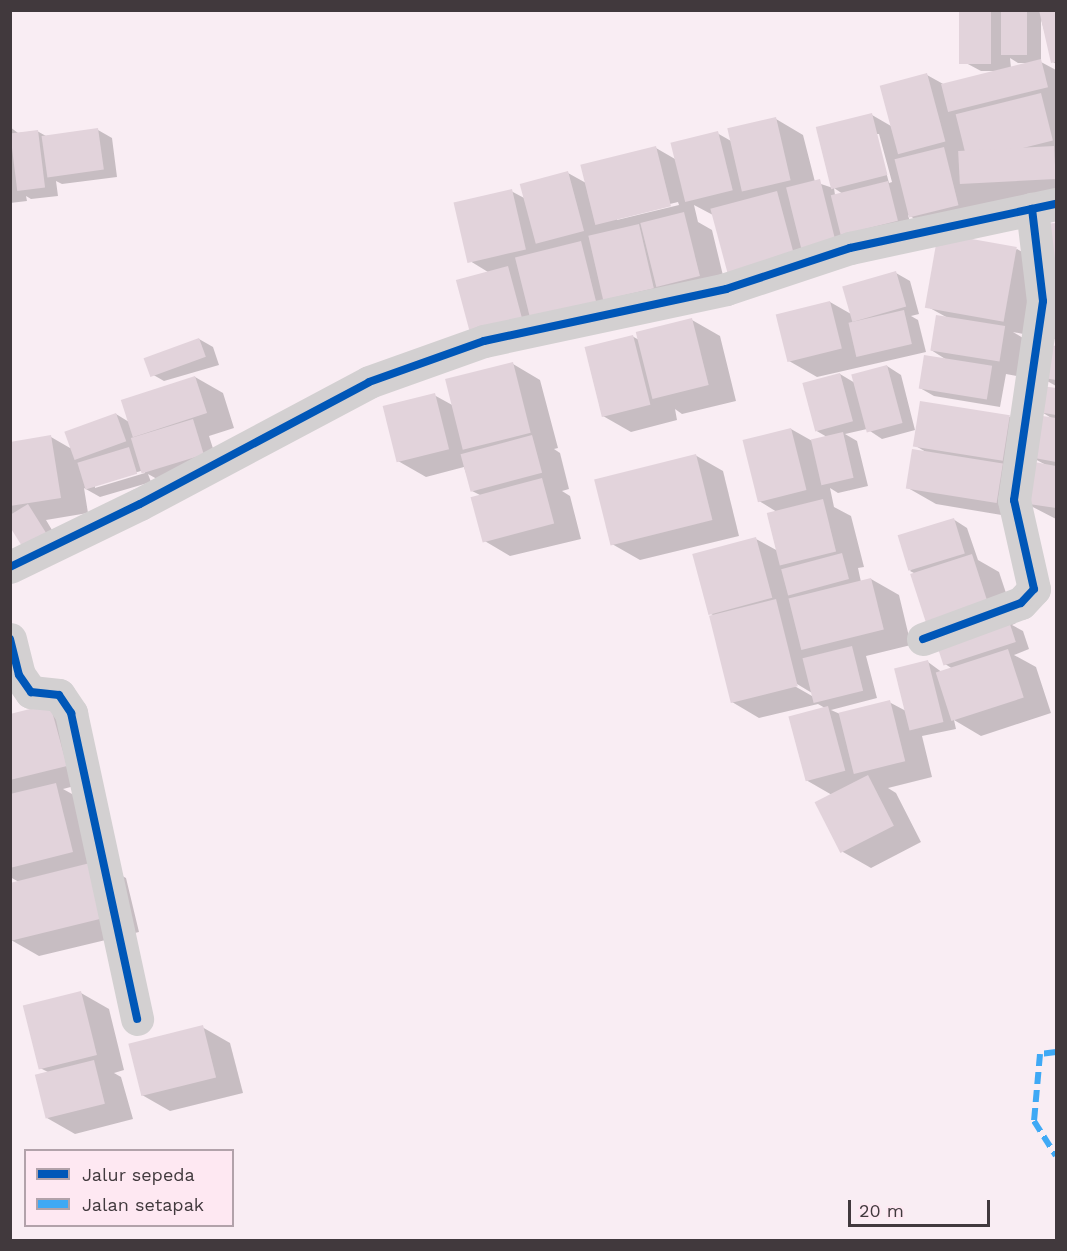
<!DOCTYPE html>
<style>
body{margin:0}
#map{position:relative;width:1067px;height:1251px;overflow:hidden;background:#f9edf3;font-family:"Work Sans",sans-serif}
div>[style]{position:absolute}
.shadow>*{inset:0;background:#0003}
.building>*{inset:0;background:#e2d3db;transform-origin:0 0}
.street>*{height:33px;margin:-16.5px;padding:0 16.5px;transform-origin:16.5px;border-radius:16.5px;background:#d3d0d1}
.quiet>*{height:6px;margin-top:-3px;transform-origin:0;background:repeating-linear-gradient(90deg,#3fa9f5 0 12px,transparent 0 18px)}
.cycleway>*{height:8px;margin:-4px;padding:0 4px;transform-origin:4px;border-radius:4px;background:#0057b8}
span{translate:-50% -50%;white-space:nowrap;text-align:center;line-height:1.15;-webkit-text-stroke:4.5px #fee8f2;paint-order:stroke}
.frame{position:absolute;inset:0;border:12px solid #41393d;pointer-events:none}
.legend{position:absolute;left:24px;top:1149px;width:210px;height:78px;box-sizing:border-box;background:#fee8f2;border:2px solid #b2a2aa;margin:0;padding:8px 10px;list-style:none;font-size:18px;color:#41393d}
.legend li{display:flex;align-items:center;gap:12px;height:30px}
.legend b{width:30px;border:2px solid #b2a2aa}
.scale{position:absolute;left:848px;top:1200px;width:142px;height:27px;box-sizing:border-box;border:3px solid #41393d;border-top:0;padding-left:8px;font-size:18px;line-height:21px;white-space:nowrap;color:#41393d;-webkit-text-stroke:4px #fee8f2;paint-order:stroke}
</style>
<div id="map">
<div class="shadow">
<i style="clip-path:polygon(evenodd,960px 10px,1056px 10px,1056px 64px,1053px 62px,1041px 19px,1041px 62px,1056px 70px,1056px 201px,938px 232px,908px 215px,912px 229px,821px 272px,694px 205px,698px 222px,712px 230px,727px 292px,499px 349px,488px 272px,470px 261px,511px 191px,526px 199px,568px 173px,586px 183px,656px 148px,675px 159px,717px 133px,731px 141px,776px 119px,803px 135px,815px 182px,833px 188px,872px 115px,891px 126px,927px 75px,945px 85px,1002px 71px,981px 71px,966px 63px,960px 10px,1010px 58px,1018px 63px,1030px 63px,1011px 68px,1010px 58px,960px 10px,876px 134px,879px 134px,892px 182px,889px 183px,876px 134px,960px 10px,971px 162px,979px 167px,973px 168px,971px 162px,960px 10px,834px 188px,843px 194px,835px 195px,834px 188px,960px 10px,678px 202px,679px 205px,617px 220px,617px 217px,678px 202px)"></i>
<i style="clip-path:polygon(10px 127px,18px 133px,37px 131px,46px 136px,98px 130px,112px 138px,117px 177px,62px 184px,56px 181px,58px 196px,31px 199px,26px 196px,27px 201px,10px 203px)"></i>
<i style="clip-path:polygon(1044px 225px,1056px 225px,1056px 295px,1033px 336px,1013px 332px,1033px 344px,1027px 378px,1006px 374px,1000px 407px,934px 396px,920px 388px,947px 360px,931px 350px,948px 318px,928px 307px,1017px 249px,1047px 266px)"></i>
<i style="clip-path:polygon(896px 273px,910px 281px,919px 314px,911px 316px,918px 320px,926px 352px,817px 377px,789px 361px,830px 302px,851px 314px)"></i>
<i style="clip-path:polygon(1056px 303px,1056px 340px,1050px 336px)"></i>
<i style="clip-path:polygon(692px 320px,720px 336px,736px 401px,682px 414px,675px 409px,677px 420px,631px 432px,603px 416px,632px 336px,639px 340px)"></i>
<i style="clip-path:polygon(199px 339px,213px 347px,219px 365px,164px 381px,150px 373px)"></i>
<i style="clip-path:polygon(1045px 346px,1056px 347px,1056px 386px,1040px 377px)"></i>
<i style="clip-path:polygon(513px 364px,540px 380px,558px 448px,554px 449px,560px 453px,569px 489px,562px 491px,570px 496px,581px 539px,510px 556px,483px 540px,480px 495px,472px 491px,464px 467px,426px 477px,398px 461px,434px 395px,454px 406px)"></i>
<i style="clip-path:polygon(evenodd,887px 366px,901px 375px,915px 430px,882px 439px,867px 429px,845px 434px,857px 441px,868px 486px,838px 493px,830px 488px,834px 507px,851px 516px,864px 567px,858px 568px,861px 582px,871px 579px,899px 595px,911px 645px,866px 656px,877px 698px,831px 710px,840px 714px,889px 702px,906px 711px,928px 662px,943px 673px,953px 669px,945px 664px,916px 574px,910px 571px,953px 519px,967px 528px,978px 560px,999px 572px,1016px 623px,1012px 625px,1023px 631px,1029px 649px,1014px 655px,1036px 667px,1051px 713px,981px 736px,954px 720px,956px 729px,922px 736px,932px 777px,888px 788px,896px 793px,921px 842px,871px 868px,843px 852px,832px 795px,806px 780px,825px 708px,818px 704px,759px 718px,732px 702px,715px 616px,709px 613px,756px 539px,778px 551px,777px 512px,759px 501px,791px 429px,814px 442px,827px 437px,815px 430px,840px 374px,855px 383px,887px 366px,792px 681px,812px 693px,812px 696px,791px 684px,792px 681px)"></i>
<i style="clip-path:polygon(evenodd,195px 377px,223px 393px,234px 428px,209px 436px,217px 461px,157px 479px,148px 474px,151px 482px,100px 497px,84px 488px,88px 513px,46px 520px,61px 545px,11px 526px,10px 443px,51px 437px,70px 448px,116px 414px,129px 422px,195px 377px,144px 470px,145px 473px,95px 488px,95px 485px,144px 470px)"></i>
<i style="clip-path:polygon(evenodd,1044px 388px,1056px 390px,1056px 519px,1027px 504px,1025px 519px,936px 504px,908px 488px,926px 452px,914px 445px,1009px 417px,1053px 419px,1040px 411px,1044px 388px,1033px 458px,1046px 465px,1032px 463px,1033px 458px)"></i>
<i style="clip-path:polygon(695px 455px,723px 471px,739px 536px,640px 560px,612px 544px)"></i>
<i style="clip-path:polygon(50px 706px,94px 781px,63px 789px,83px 800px,99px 863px,126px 878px,139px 932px,39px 956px,11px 940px,19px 882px,10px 877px,10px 716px)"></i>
<i style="clip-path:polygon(81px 993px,109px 1009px,124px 1070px,114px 1073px,121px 1077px,133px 1119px,75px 1134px,47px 1118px,48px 1072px,40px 1068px)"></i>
<i style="clip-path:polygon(202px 1027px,230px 1043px,243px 1093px,170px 1111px,142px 1095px)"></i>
</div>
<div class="building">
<i style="left:959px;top:10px;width:32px;height:54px"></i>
<i style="left:1001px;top:10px;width:26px;height:45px"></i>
<i style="clip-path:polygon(1039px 10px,1056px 10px,1056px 62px,1051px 63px)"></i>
<i style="left:1041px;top:59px;width:29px;height:103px;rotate:76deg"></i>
<i style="left:927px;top:73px;width:71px;height:49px;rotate:75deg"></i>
<i style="left:1041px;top:93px;width:49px;height:88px;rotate:76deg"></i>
<i style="left:872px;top:113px;width:64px;height:58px;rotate:76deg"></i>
<i style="left:776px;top:117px;width:65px;height:50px;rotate:77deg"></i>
<i style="left:98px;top:128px;width:42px;height:57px;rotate:82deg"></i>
<i style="left:38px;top:130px;width:58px;height:28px;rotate:83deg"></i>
<i style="left:718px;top:131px;width:61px;height:49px;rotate:76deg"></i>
<i style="left:656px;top:146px;width:62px;height:78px;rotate:76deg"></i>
<i style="left:1054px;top:146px;width:33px;height:96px;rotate:87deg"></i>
<i style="left:944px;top:147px;width:60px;height:51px;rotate:76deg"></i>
<i style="left:568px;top:171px;width:62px;height:50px;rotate:75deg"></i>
<i style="left:820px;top:179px;width:65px;height:35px;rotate:76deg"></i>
<i style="left:888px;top:181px;width:41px;height:59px;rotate:76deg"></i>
<i style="left:512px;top:189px;width:62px;height:60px;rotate:77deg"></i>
<i style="left:777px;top:191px;width:67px;height:69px;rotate:75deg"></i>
<i style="left:684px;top:212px;width:66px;height:45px;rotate:76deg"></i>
<i style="clip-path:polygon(1056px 223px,1056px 267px,1045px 268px,1043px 224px)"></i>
<i style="left:639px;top:224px;width:66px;height:52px;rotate:77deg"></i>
<i style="left:938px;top:233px;width:80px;height:76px;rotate:10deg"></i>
<i style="left:581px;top:241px;width:68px;height:68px;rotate:76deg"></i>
<i style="left:508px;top:266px;width:56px;height:54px;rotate:75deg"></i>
<i style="left:896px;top:271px;width:37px;height:56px;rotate:74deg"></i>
<i style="left:830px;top:301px;width:49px;height:56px;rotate:76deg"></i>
<i style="left:904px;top:310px;width:35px;height:57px;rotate:77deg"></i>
<i style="left:936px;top:315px;width:70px;height:36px;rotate:9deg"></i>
<i style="left:692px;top:318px;width:69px;height:58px;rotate:76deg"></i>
<i style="left:633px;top:335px;width:72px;height:50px;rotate:76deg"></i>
<i style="left:199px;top:338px;width:20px;height:59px;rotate:70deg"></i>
<i style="clip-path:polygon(1044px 344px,1056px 346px,1056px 380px,1038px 377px)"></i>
<i style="left:924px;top:355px;width:69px;height:34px;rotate:9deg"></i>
<i style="left:513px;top:362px;width:73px;height:70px;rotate:76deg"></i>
<i style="left:887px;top:365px;width:60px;height:37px;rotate:75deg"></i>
<i style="left:840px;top:373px;width:50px;height:39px;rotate:75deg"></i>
<i style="left:195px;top:376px;width:39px;height:78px;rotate:72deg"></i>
<i style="clip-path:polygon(1042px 386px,1056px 388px,1056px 415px,1038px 412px)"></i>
<i style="left:435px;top:393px;width:58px;height:54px;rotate:76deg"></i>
<i style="left:920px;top:401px;width:91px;height:46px;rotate:9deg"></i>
<i style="left:116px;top:413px;width:30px;height:55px;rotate:70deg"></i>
<i style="clip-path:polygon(1036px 415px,1056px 418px,1056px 462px,1029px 457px)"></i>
<i style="left:193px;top:419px;width:37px;height:65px;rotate:73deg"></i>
<i style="left:791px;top:428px;width:64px;height:50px;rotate:76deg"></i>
<i style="left:843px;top:432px;width:47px;height:33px;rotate:77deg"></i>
<i style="clip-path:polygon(51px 435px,61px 498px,10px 506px,10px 442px)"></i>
<i style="left:532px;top:435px;width:39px;height:74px;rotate:75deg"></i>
<i style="left:129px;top:447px;width:28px;height:54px;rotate:73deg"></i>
<i style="left:912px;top:449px;width:92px;height:40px;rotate:9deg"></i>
<i style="left:696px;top:454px;width:68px;height:105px;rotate:76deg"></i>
<i style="clip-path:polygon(1029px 461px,1056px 466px,1056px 508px,1022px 503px)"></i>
<i style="left:542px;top:478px;width:47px;height:74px;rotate:75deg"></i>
<i style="left:823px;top:499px;width:54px;height:58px;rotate:76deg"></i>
<i style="clip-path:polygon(28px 504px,48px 536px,25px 551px,10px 527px,10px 515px)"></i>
<i style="left:954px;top:518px;width:37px;height:59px;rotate:73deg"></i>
<i style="left:756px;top:537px;width:63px;height:66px;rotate:75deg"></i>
<i style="left:842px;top:553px;width:27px;height:63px;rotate:75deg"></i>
<i style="left:972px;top:554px;width:56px;height:65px;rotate:72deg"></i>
<i style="left:871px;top:578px;width:53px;height:85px;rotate:76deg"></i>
<i style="left:776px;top:599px;width:90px;height:69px;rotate:76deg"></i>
<i style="left:1009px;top:621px;width:22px;height:76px;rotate:72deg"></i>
<i style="left:852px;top:646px;width:46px;height:51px;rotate:76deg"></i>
<i style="left:1008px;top:649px;width:51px;height:76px;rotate:72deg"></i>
<i style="left:928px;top:660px;width:64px;height:35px;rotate:76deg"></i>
<i style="left:890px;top:700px;width:63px;height:53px;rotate:76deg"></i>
<i style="clip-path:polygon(50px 704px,67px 766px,10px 780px,10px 714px)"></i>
<i style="left:828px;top:706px;width:67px;height:41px;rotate:75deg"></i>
<i style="left:868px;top:775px;width:57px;height:60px;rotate:63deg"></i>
<i style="clip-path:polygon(56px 783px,73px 852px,10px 868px,10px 794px)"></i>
<i style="clip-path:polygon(98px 861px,112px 916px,10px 941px,10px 883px)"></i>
<i style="left:81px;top:991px;width:66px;height:60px;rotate:76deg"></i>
<i style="left:203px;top:1025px;width:54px;height:77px;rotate:76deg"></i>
<i style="left:94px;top:1060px;width:45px;height:61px;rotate:76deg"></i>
</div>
<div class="street">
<i style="left:10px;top:567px;width:144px;rotate:-25.9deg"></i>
<i style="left:140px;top:504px;width:259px;rotate:-28deg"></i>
<i style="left:369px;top:382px;width:122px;rotate:-19.6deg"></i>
<i style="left:484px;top:341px;width:248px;rotate:-12.1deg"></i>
<i style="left:726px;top:289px;width:131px;rotate:-18.3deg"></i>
<i style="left:850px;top:248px;width:211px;rotate:-12.1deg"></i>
<i style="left:10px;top:639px;width:37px;rotate:76deg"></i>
<i style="left:19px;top:675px;width:21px;rotate:55deg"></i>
<i style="left:31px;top:692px;width:28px;rotate:6deg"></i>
<i style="left:59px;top:695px;width:22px;rotate:56deg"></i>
<i style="left:71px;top:713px;width:313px;rotate:77.8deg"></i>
<i style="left:923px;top:639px;width:104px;rotate:-20.2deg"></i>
<i style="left:1021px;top:603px;width:19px;rotate:-47deg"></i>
<i style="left:1034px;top:589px;width:91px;rotate:-102.7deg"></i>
<i style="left:1014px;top:500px;width:201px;rotate:-81.7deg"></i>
<i style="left:1043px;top:301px;width:93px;rotate:-96.8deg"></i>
</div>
<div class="quiet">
<i style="left:1056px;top:1052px;width:16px;rotate:173deg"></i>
<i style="left:1040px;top:1054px;width:67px;rotate:95.1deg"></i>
<i style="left:1034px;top:1121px;width:41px;rotate:57.8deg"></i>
</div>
<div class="cycleway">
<i style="left:10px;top:567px;width:144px;rotate:-25.9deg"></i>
<i style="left:140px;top:504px;width:259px;rotate:-28deg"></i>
<i style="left:369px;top:382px;width:122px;rotate:-19.6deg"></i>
<i style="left:484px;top:341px;width:248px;rotate:-12.1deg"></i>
<i style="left:726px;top:289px;width:131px;rotate:-18.3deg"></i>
<i style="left:850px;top:248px;width:211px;rotate:-12.1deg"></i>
<i style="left:10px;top:639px;width:37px;rotate:76deg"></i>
<i style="left:19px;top:675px;width:21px;rotate:55deg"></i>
<i style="left:31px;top:692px;width:28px;rotate:6deg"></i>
<i style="left:59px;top:695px;width:22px;rotate:56deg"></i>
<i style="left:71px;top:713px;width:313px;rotate:77.8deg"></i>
<i style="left:923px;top:639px;width:104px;rotate:-20.2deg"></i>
<i style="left:1021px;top:603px;width:19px;rotate:-47deg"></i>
<i style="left:1034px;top:589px;width:91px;rotate:-102.7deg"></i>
<i style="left:1014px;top:500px;width:201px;rotate:-81.7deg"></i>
<i style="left:1043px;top:301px;width:93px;rotate:-96.8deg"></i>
</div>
<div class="frame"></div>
<ul class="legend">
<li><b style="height:8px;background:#0057b8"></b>Jalur sepeda</li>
<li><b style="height:8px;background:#3fa9f5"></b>Jalan setapak</li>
</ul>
<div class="scale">20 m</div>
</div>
